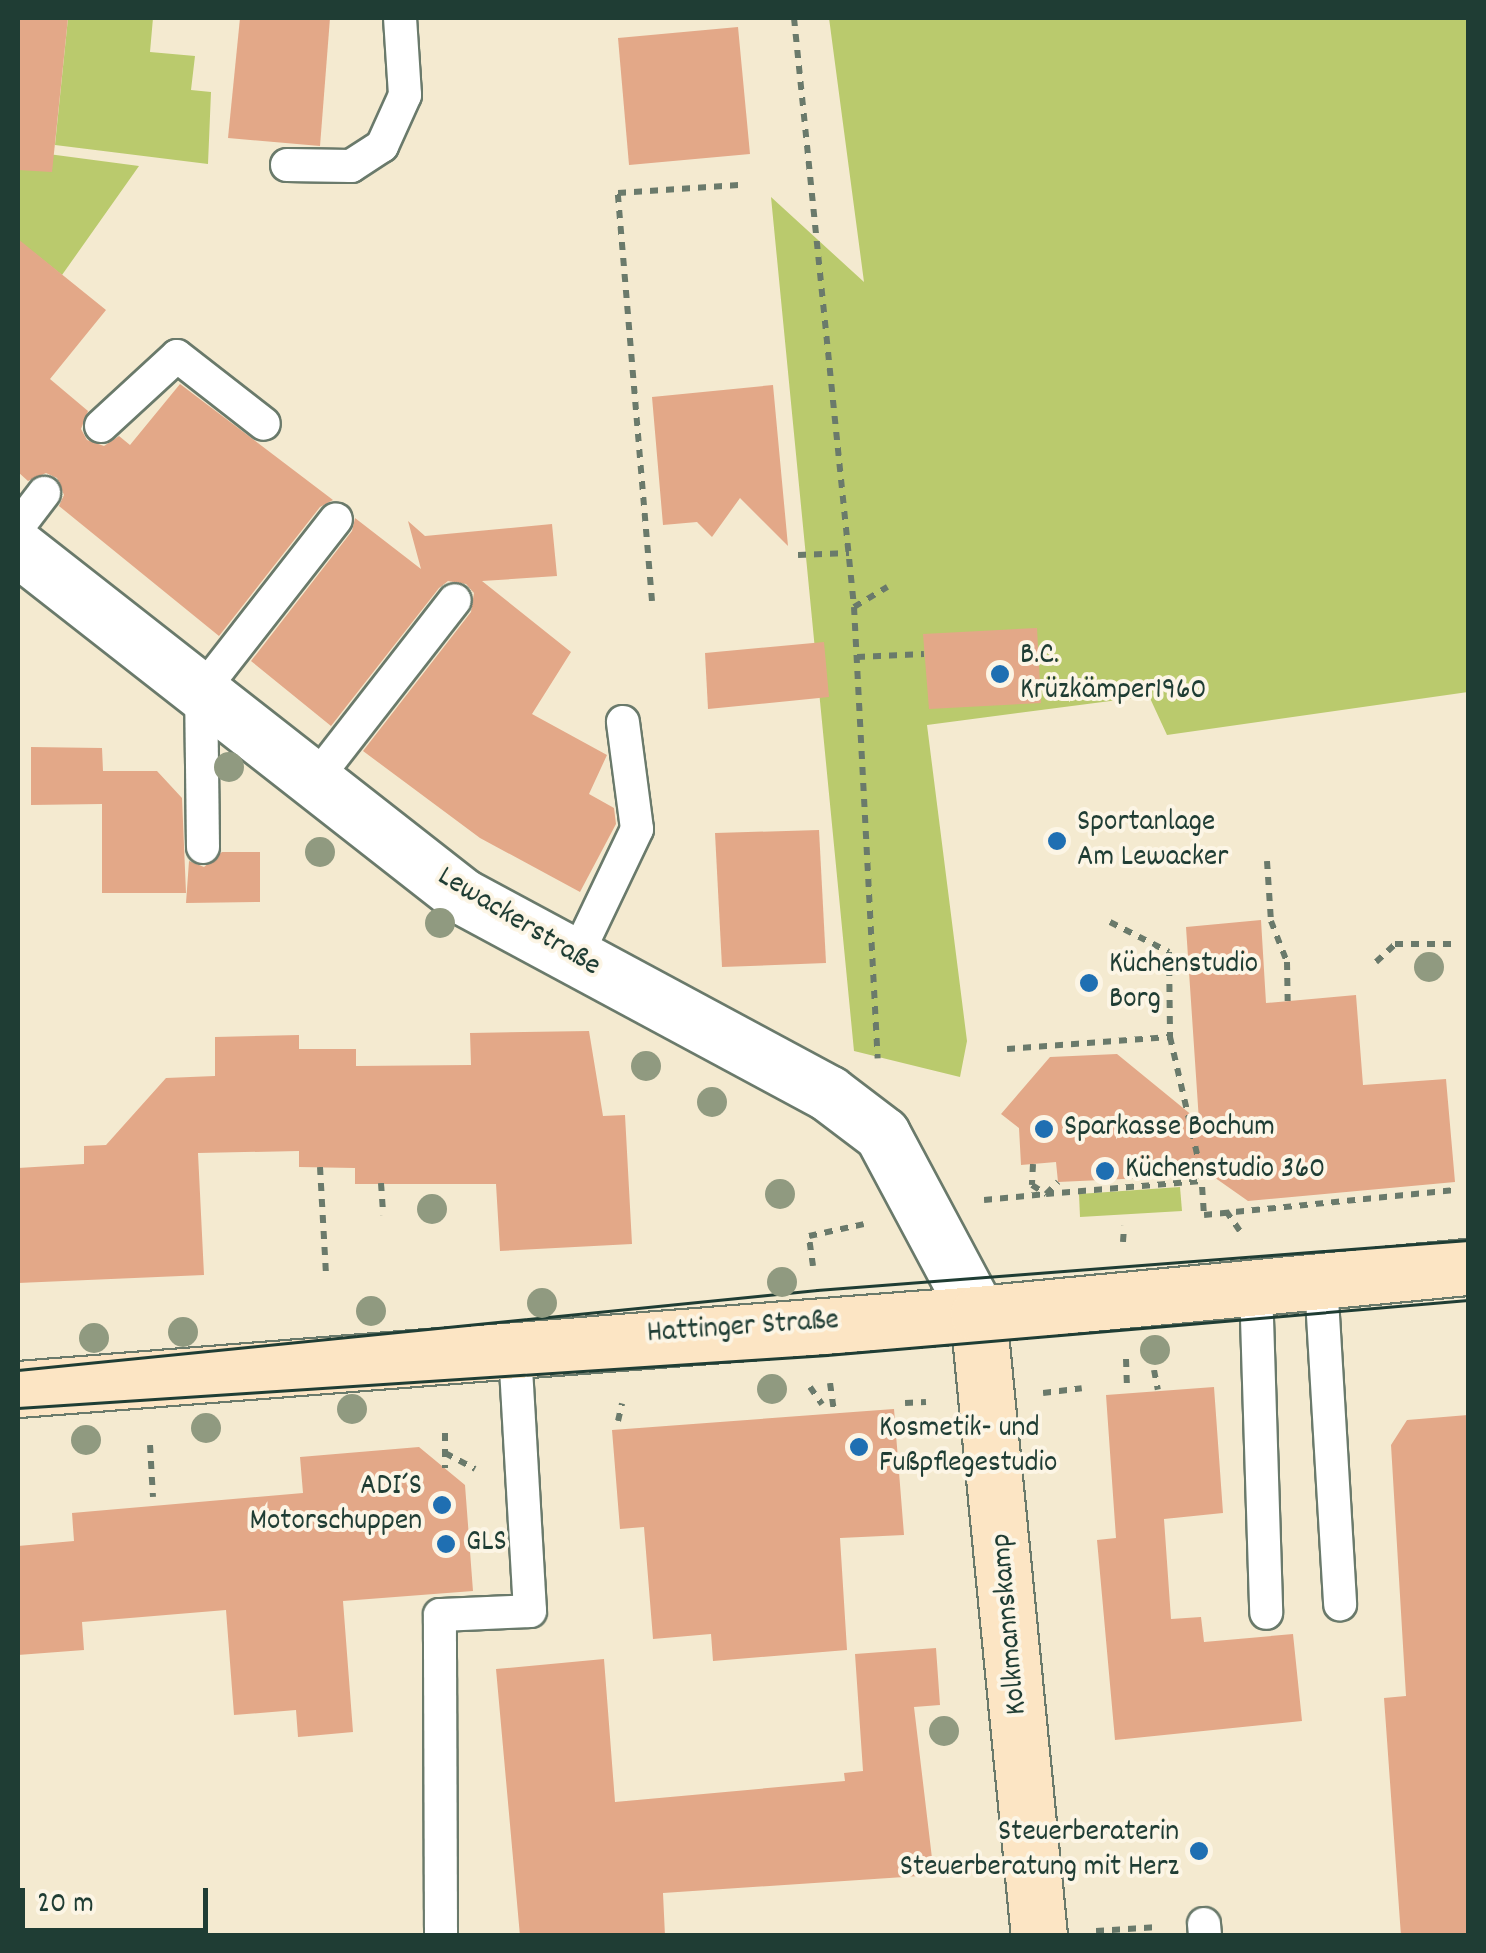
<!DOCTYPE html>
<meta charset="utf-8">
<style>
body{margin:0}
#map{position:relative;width:1486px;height:1953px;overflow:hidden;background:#f4ead0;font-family:Dekko,sans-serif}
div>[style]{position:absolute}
.green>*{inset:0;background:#baca6d}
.building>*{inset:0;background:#e3a888}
.path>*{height:6px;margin-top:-3px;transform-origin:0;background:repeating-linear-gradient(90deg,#6a7a6b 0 8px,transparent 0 16px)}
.roads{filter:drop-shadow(2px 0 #6a7a6b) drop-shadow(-2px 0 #6a7a6b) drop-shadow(0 2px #6a7a6b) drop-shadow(0 -2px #6a7a6b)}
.lane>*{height:32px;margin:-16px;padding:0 16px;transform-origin:16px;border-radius:16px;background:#fff}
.street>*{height:55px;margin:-27.5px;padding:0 27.5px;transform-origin:27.5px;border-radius:27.5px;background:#fff}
.secondary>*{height:55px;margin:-27.5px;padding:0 27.5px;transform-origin:27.5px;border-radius:27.5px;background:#fce5c4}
.tram>*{height:2.5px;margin:-1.25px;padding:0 1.25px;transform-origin:1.25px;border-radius:1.25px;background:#1f3d34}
.trees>*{width:30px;height:30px;margin:-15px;border-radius:50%;background:#909a80}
.dots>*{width:28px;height:28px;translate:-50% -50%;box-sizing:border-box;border:5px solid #fcf5e5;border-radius:50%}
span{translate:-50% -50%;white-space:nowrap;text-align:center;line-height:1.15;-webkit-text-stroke:8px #fcf5e5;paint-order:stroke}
.poi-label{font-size:30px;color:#1f3d34}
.left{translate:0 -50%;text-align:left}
.right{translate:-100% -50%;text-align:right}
.street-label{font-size:30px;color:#1f3d34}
.frame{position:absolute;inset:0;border:20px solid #1f3d34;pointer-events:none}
.scale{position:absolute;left:20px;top:1888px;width:188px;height:45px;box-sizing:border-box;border:5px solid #1f3d34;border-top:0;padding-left:12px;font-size:30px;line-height:35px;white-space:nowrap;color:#1f3d34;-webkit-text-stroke:8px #fcf5e5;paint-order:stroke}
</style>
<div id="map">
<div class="green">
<i style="clip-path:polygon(68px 18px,153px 18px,150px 52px,195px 56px,191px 90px,211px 92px,208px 164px,55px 145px)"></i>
<i style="clip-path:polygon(829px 18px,1468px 18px,1468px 692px,1167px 735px,1149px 696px,927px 725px,967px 1041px,960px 1077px,854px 1051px,771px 197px,864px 282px)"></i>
<i style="clip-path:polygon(18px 150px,139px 166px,62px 275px,33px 252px,18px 271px)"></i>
<i style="clip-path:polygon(1180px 1187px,1182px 1211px,1080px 1217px,1079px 1194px)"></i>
</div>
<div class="building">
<i style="clip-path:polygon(18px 18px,68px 18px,52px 172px,18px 170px)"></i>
<i style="clip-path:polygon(240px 18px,330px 18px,320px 146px,228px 138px)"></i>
<i style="clip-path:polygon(738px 27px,750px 154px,629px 165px,618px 38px)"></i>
<i style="clip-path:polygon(18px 239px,106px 310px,50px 379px,88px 411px,81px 429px,87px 440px,104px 446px,119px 436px,130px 445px,180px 384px,333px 500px,320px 507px,219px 636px,59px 506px,64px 495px,57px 478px,46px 473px,28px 481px,18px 472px)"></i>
<i style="clip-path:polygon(773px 385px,788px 546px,740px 498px,712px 537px,697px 522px,663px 525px,652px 397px)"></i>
<i style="clip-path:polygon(355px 518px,421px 569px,408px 521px,425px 536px,552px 524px,557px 576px,482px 581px,571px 652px,532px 714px,607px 755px,589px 794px,614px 808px,616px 824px,580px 892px,480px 838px,363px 751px,471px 612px,474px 593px,466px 584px,448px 581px,439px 588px,331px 726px,251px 661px,352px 531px)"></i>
<i style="clip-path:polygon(1037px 628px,1041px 703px,929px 709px,923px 634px)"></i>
<i style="clip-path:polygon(824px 642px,829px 697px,708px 709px,705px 653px)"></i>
<i style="clip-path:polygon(31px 747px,102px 748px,103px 771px,157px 771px,182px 798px,186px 893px,102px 893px,102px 804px,31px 805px)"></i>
<i style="clip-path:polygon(819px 830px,826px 963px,722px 967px,715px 833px)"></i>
<i style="clip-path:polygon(222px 852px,260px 852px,260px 902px,186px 903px,189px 861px,204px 867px)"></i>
<i style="clip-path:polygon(1261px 920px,1266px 1003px,1356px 995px,1363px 1085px,1446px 1079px,1455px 1182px,1248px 1201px,1211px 1175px,1058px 1182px,1056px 1162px,1021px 1165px,1019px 1128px,1001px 1114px,1050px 1057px,1117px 1054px,1199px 1121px,1186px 927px)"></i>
<i style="clip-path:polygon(589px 1031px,603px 1116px,625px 1115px,632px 1244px,500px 1251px,496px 1184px,355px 1184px,355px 1168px,299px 1167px,299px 1151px,198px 1153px,204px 1275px,18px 1283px,18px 1168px,84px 1164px,84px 1146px,106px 1145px,166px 1078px,215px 1076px,215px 1037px,299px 1035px,299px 1049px,356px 1049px,356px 1066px,471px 1065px,470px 1033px)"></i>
<i style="clip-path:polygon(1214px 1387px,1223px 1513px,1164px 1519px,1171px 1619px,1201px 1617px,1204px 1642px,1293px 1634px,1302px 1721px,1115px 1740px,1097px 1540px,1116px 1538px,1106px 1395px)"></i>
<i style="clip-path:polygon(894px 1409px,904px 1535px,840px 1538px,847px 1650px,713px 1661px,711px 1634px,653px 1639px,644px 1527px,620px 1529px,612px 1430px)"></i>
<i style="clip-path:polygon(1468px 1415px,1468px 1936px,1401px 1936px,1384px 1698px,1406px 1696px,1391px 1445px,1407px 1420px)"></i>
<i style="clip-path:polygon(419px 1447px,465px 1485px,473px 1591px,343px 1601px,353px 1732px,298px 1737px,296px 1710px,234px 1715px,226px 1610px,82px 1622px,84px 1650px,18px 1655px,18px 1546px,74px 1541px,72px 1513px,303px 1493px,300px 1457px)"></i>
<i style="clip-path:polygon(936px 1648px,940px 1705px,914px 1707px,934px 1875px,663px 1893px,665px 1936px,520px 1936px,496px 1669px,604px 1659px,615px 1802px,845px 1781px,844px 1773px,863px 1771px,855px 1654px)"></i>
</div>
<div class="path">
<i style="left:794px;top:18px;width:592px;rotate:84.18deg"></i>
<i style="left:854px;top:607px;width:452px;rotate:87deg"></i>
<i style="left:798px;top:555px;width:51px;rotate:-2.2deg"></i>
<i style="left:652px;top:601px;width:409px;rotate:-94.8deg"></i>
<i style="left:618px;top:193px;width:121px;rotate:-3.8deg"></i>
<i style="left:854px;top:607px;width:39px;rotate:-31deg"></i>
<i style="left:857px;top:657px;width:67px;rotate:-2.6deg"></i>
<i style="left:1267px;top:861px;width:60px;rotate:86.2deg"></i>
<i style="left:1271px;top:921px;width:44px;rotate:68.7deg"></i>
<i style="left:1287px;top:962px;width:39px;rotate:89deg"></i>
<i style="left:1110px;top:922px;width:66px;rotate:27deg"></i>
<i style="left:1169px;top:952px;width:85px;rotate:89.3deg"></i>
<i style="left:1170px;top:1037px;width:138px;rotate:77deg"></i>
<i style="left:1201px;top:1171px;width:44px;rotate:86.1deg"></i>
<i style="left:1204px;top:1215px;width:252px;rotate:-5.7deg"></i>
<i style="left:1376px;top:962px;width:26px;rotate:-43deg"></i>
<i style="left:1395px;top:944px;width:64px"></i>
<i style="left:1007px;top:1049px;width:163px;rotate:-4.2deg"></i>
<i style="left:1033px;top:1164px;width:21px;rotate:93deg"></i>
<i style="left:1032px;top:1185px;width:17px;rotate:33deg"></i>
<i style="left:1046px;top:1194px;width:156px;rotate:-4.8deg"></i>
<i style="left:320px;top:1167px;width:108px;rotate:86.8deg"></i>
<i style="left:381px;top:1183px;width:32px;rotate:86deg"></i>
<i style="left:984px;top:1200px;width:62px;rotate:-5.5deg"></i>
<i style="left:1046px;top:1194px;width:17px;rotate:-45deg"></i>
<i style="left:1226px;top:1211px;width:24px;rotate:55deg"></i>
<i style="left:1123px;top:1242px;width:16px;rotate:-86deg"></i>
<i style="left:813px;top:1266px;width:30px;rotate:-98deg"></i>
<i style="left:809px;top:1236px;width:56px;rotate:-12.3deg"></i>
<i style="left:1126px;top:1359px;width:24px;rotate:88deg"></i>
<i style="left:1154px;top:1370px;width:20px;rotate:79deg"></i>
<i style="left:830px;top:1383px;width:30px;rotate:82deg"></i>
<i style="left:810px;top:1387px;width:21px;rotate:55deg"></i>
<i style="left:1043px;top:1393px;width:39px;rotate:-7deg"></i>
<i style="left:905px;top:1403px;width:21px;rotate:-3deg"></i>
<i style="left:618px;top:1421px;width:18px;rotate:-77deg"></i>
<i style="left:445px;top:1433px;width:35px;rotate:90deg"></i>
<i style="left:150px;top:1445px;width:52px;rotate:86.7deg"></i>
<i style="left:445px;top:1453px;width:34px;rotate:28deg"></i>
<i style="left:1087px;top:1835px;width:29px;rotate:-12deg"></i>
<i style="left:1096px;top:1931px;width:62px;rotate:-3.7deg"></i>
</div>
<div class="roads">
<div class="lane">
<i style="left:287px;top:165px;width:64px;rotate:0.9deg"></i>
<i style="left:351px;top:166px;width:37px;rotate:-33deg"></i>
<i style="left:382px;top:146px;width:56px;rotate:-65.7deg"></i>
<i style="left:405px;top:95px;width:77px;rotate:-93.7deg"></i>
<i style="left:101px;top:426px;width:103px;rotate:-42.6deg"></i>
<i style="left:177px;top:356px;width:110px;rotate:38deg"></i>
<i style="left:18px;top:527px;width:43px;rotate:-52.6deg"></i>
<i style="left:314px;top:781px;width:229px;rotate:-52.1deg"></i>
<i style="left:203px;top:847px;width:155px;rotate:-90.7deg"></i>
<i style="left:201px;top:692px;width:219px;rotate:-52deg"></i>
<i style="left:575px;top:959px;width:144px;rotate:-64.5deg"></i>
<i style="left:637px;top:829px;width:108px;rotate:-97.5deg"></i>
<i style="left:1321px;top:1282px;width:323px;rotate:86.6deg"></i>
<i style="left:1256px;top:1287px;width:326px;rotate:88.2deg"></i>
<i style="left:1204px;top:1924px;width:12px;rotate:85deg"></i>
<i style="left:441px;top:1936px;width:321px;rotate:-90.2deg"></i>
<i style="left:440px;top:1615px;width:90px;rotate:-2.5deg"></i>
<i style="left:530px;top:1611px;width:264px;rotate:-93.3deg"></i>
</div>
<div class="street">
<i style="left:18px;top:548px;width:564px;rotate:38.09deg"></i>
<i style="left:462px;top:896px;width:416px;rotate:28.3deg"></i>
<i style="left:828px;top:1093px;width:68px;rotate:37.2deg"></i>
<i style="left:882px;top:1134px;width:204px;rotate:61.9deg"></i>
</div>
<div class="secondary">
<i style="left:978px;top:1314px;width:625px;rotate:84.4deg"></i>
<i style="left:18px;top:1389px;width:963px;rotate:-4.47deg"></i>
<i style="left:978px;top:1314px;width:492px;rotate:-5.5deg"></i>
</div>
</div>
<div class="tram">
<i style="left:18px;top:1370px;width:803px;rotate:-5.72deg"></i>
<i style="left:817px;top:1290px;width:653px;rotate:-4.39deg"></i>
<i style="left:18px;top:1408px;width:811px;rotate:-3.75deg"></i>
<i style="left:827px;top:1355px;width:643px;rotate:-4.9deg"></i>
</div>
<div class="trees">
<i style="left:229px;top:767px"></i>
<i style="left:320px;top:852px"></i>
<i style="left:440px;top:923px"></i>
<i style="left:1429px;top:967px"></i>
<i style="left:646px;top:1066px"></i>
<i style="left:712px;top:1102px"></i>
<i style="left:780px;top:1194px"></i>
<i style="left:432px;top:1209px"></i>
<i style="left:782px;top:1282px"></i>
<i style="left:542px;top:1303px"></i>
<i style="left:371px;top:1311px"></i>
<i style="left:183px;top:1332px"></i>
<i style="left:94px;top:1338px"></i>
<i style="left:1155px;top:1350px"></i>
<i style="left:772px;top:1389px"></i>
<i style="left:352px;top:1409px"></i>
<i style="left:206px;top:1428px"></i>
<i style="left:86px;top:1440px"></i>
<i style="left:944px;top:1731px"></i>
</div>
<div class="dots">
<i style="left:1000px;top:674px;background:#1f6fb2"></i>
<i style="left:1057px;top:841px;background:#1f6fb2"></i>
<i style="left:1089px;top:983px;background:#1f6fb2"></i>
<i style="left:1044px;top:1129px;background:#1f6fb2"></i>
<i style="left:1105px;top:1171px;background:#1f6fb2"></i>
<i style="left:859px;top:1447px;background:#1f6fb2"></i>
<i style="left:442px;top:1505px;background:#1f6fb2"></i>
<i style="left:446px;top:1544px;background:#1f6fb2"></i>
<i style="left:1199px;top:1851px;background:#1f6fb2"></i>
</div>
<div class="poi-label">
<span class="left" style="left:1020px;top:674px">B.C.<br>Krüzkämper1960</span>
<span class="left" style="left:1077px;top:841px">Sportanlage<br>Am Lewacker</span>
<span class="left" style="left:1109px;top:983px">Küchenstudio<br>Borg</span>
<span class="left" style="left:1064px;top:1129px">Sparkasse Bochum</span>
<span class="left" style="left:1125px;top:1171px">Küchenstudio 360</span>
<span class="left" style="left:879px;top:1447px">Kosmetik- und<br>Fußpflegestudio</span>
<span class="right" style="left:422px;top:1505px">ADI´S<br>Motorschuppen</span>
<span class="left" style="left:466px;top:1544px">GLS</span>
<span class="right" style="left:1179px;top:1851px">Steuerberaterin<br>Steuerberatung mit Herz</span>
</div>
<div class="street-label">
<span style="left:518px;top:923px;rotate:31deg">Lewackerstraße</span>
<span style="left:743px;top:1329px;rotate:-4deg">Hattinger Straße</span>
<span style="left:1011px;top:1624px;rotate:-95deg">Kolkmannskamp</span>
</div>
<div class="frame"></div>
<div class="scale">20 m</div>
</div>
